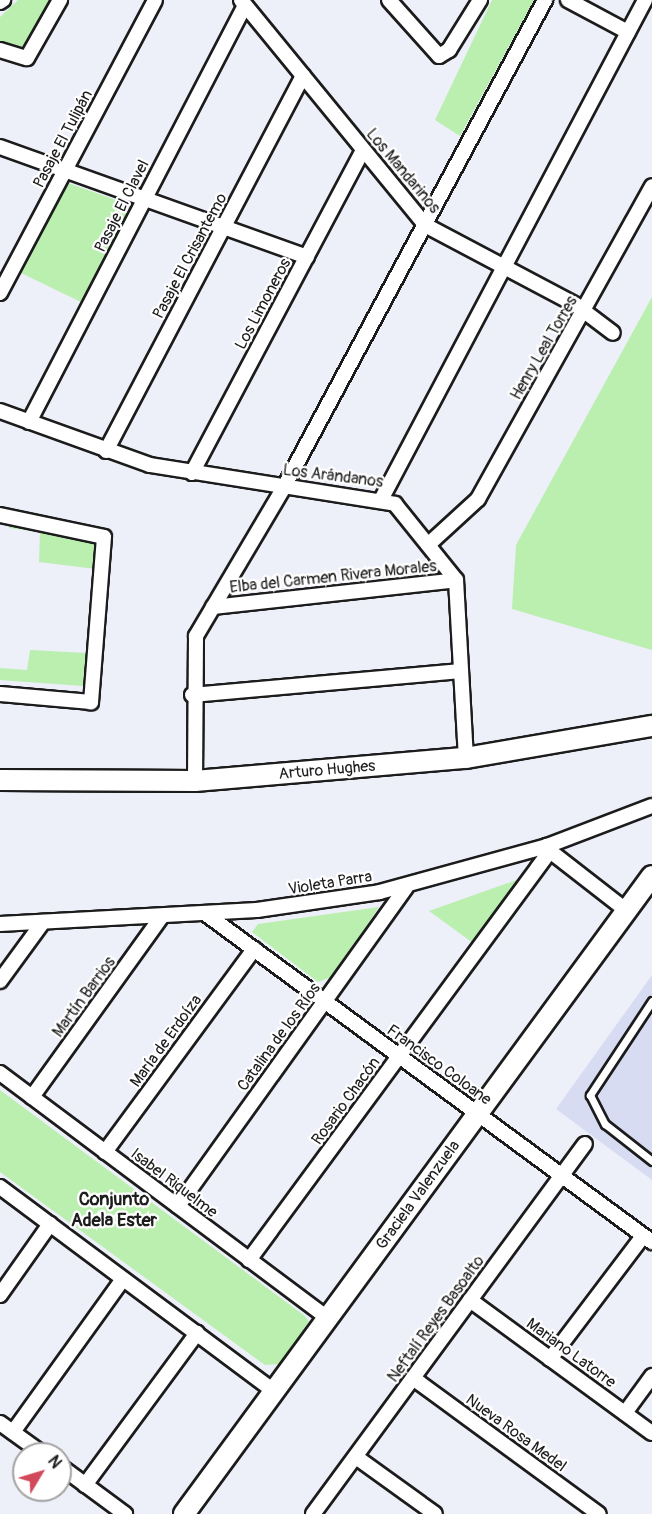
<!DOCTYPE html>
<meta charset="utf-8">
<style>
body{margin:0}
#map{position:relative;width:652px;height:1514px;overflow:hidden;background:#edeff9;font-family:Pangolin,sans-serif}
div>[style]{position:absolute}
.built>*{inset:0;background:#d7dcf2}
.green>*{inset:0;background:#bbefb0}
.roads{filter:drop-shadow(2px 0 #1c1c1c) drop-shadow(-2px 0 #1c1c1c) drop-shadow(0 2px #1c1c1c) drop-shadow(0 -2px #1c1c1c)}
.lane>*{height:7px;margin:-3.5px;padding:0 3.5px;transform-origin:3.5px;border-radius:3.5px;background:#fff}
.street>*{height:14px;margin:-7px;padding:0 7px;transform-origin:7px;border-radius:7px;background:#fff}
.secondary>*{height:20px;margin:-10px;padding:0 10px;transform-origin:10px;border-radius:10px;background:#fff}
span{translate:-50% -50%;white-space:nowrap;text-align:center;line-height:1.15;-webkit-text-stroke:4.5px #fff;paint-order:stroke}
.street-label{font-size:16px;color:#1c1c1c}
.neighbourhood-label{font-size:18px;color:#1c1c1c;font-weight:700}
.north{position:absolute;left:12px;top:1442px;width:60px;height:60px;box-sizing:border-box;background:#fff;border:2px solid #a4a4a4;border-radius:50%;rotate:52deg;font-size:16px;font-weight:700;line-height:24px;text-align:center;color:#1c1c1c}
.north::after{content:'';display:block;margin:auto;width:21px;height:27px;background:#d1495b;clip-path:polygon(50% 0,100% 100%,50% 72%,0 100%)}
</style>
<div id="map">
<div class="built">
<i style="clip-path:polygon(652px 975px,652px 1180px,556px 1109px)"></i>
</div>
<div class="green">
<i style="clip-path:polygon(18px 0,54px 0,22px 50px,0 44px,0 17px)"></i>
<i style="clip-path:polygon(492px 0,534px 0,460px 136px,435px 120px)"></i>
<i style="clip-path:polygon(68px 183px,133px 206px,83px 303px,21px 273px)"></i>
<i style="clip-path:polygon(652px 297px,652px 650px,512px 609px,516px 545px)"></i>
<i style="clip-path:polygon(5px 511px,99px 539px,96px 569px,39px 562px,40px 532px,9px 528px)"></i>
<i style="clip-path:polygon(30px 650px,87px 653px,83px 686px,0 680px,0 668px,27px 670px)"></i>
<i style="clip-path:polygon(522px 878px,473px 943px,429px 911px)"></i>
<i style="clip-path:polygon(379px 907px,332px 977px,318px 982px,252px 932px,258px 924px)"></i>
<i style="clip-path:polygon(0 1090px,305px 1316px,309px 1322px,279px 1364px,265px 1365px,0 1172px)"></i>
</div>
<div class="roads">
<div class="lane">
<i style="left:652px;top:1001px;width:113px;rotate:123.4deg"></i>
<i style="left:590px;top:1095px;width:33px;rotate:63deg"></i>
<i style="left:605px;top:1124px;width:60px;rotate:38.2deg"></i>
</div>
<div class="street">
<i style="left:241px;top:0;width:291px;rotate:50.7deg"></i>
<i style="left:425px;top:225px;width:171px;rotate:27.9deg"></i>
<i style="left:576px;top:305px;width:46px;rotate:37.1deg"></i>
<i style="left:389px;top:0;width:75px;rotate:48.2deg"></i>
<i style="left:439px;top:56px;width:12px;rotate:-31deg"></i>
<i style="left:449px;top:50px;width:59px;rotate:-58.2deg"></i>
<i style="left:568px;top:0;width:68px;rotate:28.1deg"></i>
<i style="left:0;top:2px;width:4px;rotate:-34deg"></i>
<i style="left:0;top:50px;width:28px;rotate:17deg"></i>
<i style="left:27px;top:58px;width:67px;rotate:-60.4deg"></i>
<i style="left:0;top:147px;width:326px;rotate:19.7deg"></i>
<i style="left:0;top:293px;width:331px;rotate:-62.1deg"></i>
<i style="left:0;top:411px;width:159px;rotate:19.8deg"></i>
<i style="left:150px;top:465px;width:248px;rotate:9deg"></i>
<i style="left:395px;top:504px;width:97px;rotate:51.2deg"></i>
<i style="left:456px;top:580px;width:178px;rotate:86.8deg"></i>
<i style="left:29px;top:422px;width:469px;rotate:-62.6deg"></i>
<i style="left:106px;top:451px;width:424px;rotate:-62.3deg"></i>
<i style="left:192px;top:473px;width:365px;rotate:-62.1deg"></i>
<i style="left:382px;top:498px;width:563px;rotate:-62.16deg"></i>
<i style="left:0;top:515px;width:106px;rotate:11.9deg"></i>
<i style="left:104px;top:537px;width:166px;rotate:94.5deg"></i>
<i style="left:91px;top:702px;width:91px;rotate:-175deg"></i>
<i style="left:430px;top:543px;width:65px;rotate:-42.5deg"></i>
<i style="left:478px;top:499px;width:358px;rotate:-60.9deg"></i>
<i style="left:213px;top:607px;width:244px;rotate:-6.3deg"></i>
<i style="left:192px;top:695px;width:270px;rotate:-5.1deg"></i>
<i style="left:195px;top:781px;width:145px;rotate:-89.6deg"></i>
<i style="left:196px;top:636px;width:173px;rotate:-59.4deg"></i>
<i style="left:284px;top:487px;width:553px;rotate:-61.81deg"></i>
<i style="left:550px;top:851px;width:98px;rotate:37.9deg"></i>
<i style="left:206px;top:914px;width:554px;rotate:36.33deg"></i>
<i style="left:0;top:924px;width:257px;rotate:-3.1deg"></i>
<i style="left:257px;top:910px;width:124px;rotate:-8.3deg"></i>
<i style="left:380px;top:892px;width:173px;rotate:-15.4deg"></i>
<i style="left:547px;top:846px;width:112px;rotate:-20.9deg"></i>
<i style="left:0;top:981px;width:73px;rotate:-53.9deg"></i>
<i style="left:0;top:1073px;width:409px;rotate:36.8deg"></i>
<i style="left:32px;top:1097px;width:223px;rotate:-54.3deg"></i>
<i style="left:105px;top:1152px;width:252px;rotate:-53.7deg"></i>
<i style="left:0;top:1187px;width:342px;rotate:36.7deg"></i>
<i style="left:178px;top:1206px;width:392px;rotate:-54.4deg"></i>
<i style="left:249px;top:1260px;width:508px;rotate:-53.65deg"></i>
<i style="left:550px;top:851px;width:6px;rotate:-121deg"></i>
<i style="left:0;top:1295px;width:87px;rotate:-54.8deg"></i>
<i style="left:470px;top:1300px;width:225px;rotate:36.2deg"></i>
<i style="left:550px;top:1359px;width:154px;rotate:-52.9deg"></i>
<i style="left:413px;top:1378px;width:230px;rotate:36.2deg"></i>
<i style="left:625px;top:1413px;width:46px;rotate:-53.9deg"></i>
<i style="left:0;top:1423px;width:53px;rotate:35.8deg"></i>
<i style="left:13px;top:1432px;width:188px;rotate:-54.3deg"></i>
<i style="left:356px;top:1457px;width:97px;rotate:35.8deg"></i>
<i style="left:60px;top:1466px;width:81px;rotate:36.4deg"></i>
<i style="left:85px;top:1485px;width:189px;rotate:-53.6deg"></i>
<i style="left:313px;top:1514px;width:459px;rotate:-53.7deg"></i>
</div>
<div class="secondary">
<i style="left:0;top:780px;width:195px;rotate:0.3deg"></i>
<i style="left:195px;top:781px;width:272px;rotate:-4.9deg"></i>
<i style="left:466px;top:758px;width:189px;rotate:-9.8deg"></i>
<i style="left:184px;top:1514px;width:791px;rotate:-53.74deg"></i>
</div>
</div>
<div class="street-label">
<span style="left:63px;top:139px;rotate:-62deg">Pasaje El Tulipán</span>
<span style="left:403px;top:171px;rotate:50deg">Los Mandarinos</span>
<span style="left:122px;top:206px;rotate:-63deg">Pasaje El Clavel</span>
<span style="left:190px;top:256px;rotate:-62deg">Pasaje El Crisantemo</span>
<span style="left:263px;top:304px;rotate:-62deg">Los Limoneros</span>
<span style="left:544px;top:348px;rotate:-60deg">Henry Leal Torres</span>
<span style="left:333px;top:476px;rotate:7deg">Los Arándanos</span>
<span style="left:333px;top:577px;rotate:-6deg">Elba del Carmen Rivera Morales</span>
<span style="left:327px;top:770px;rotate:-5deg">Arturo Hughes</span>
<span style="left:330px;top:883px;rotate:-9deg">Violeta Parra</span>
<span style="left:84px;top:997px;rotate:-54deg">Martín Barrios</span>
<span style="left:279px;top:1037px;rotate:-54deg">Catalina de los Ríos</span>
<span style="left:166px;top:1041px;rotate:-54deg">María de Erdoíza</span>
<span style="left:439px;top:1065px;rotate:36deg">Francisco Coloane</span>
<span style="left:346px;top:1101px;rotate:-54deg">Rosario Chacón</span>
<span style="left:174px;top:1183px;rotate:37deg">Isabel Riquelme</span>
<span style="left:418px;top:1195px;rotate:-54deg">Graciela Valenzuela</span>
<span style="left:436px;top:1319px;rotate:-54deg">Neftalí Reyes Basoalto</span>
<span style="left:571px;top:1353px;rotate:36deg">Mariano Latorre</span>
<span style="left:516px;top:1433px;rotate:36deg">Nueva Rosa Medel</span>
</div>
<div class="neighbourhood-label">
<span style="left:114px;top:1211px">Conjunto<br>Adela Ester</span>
</div>
<div class="north">N</div>
</div>
